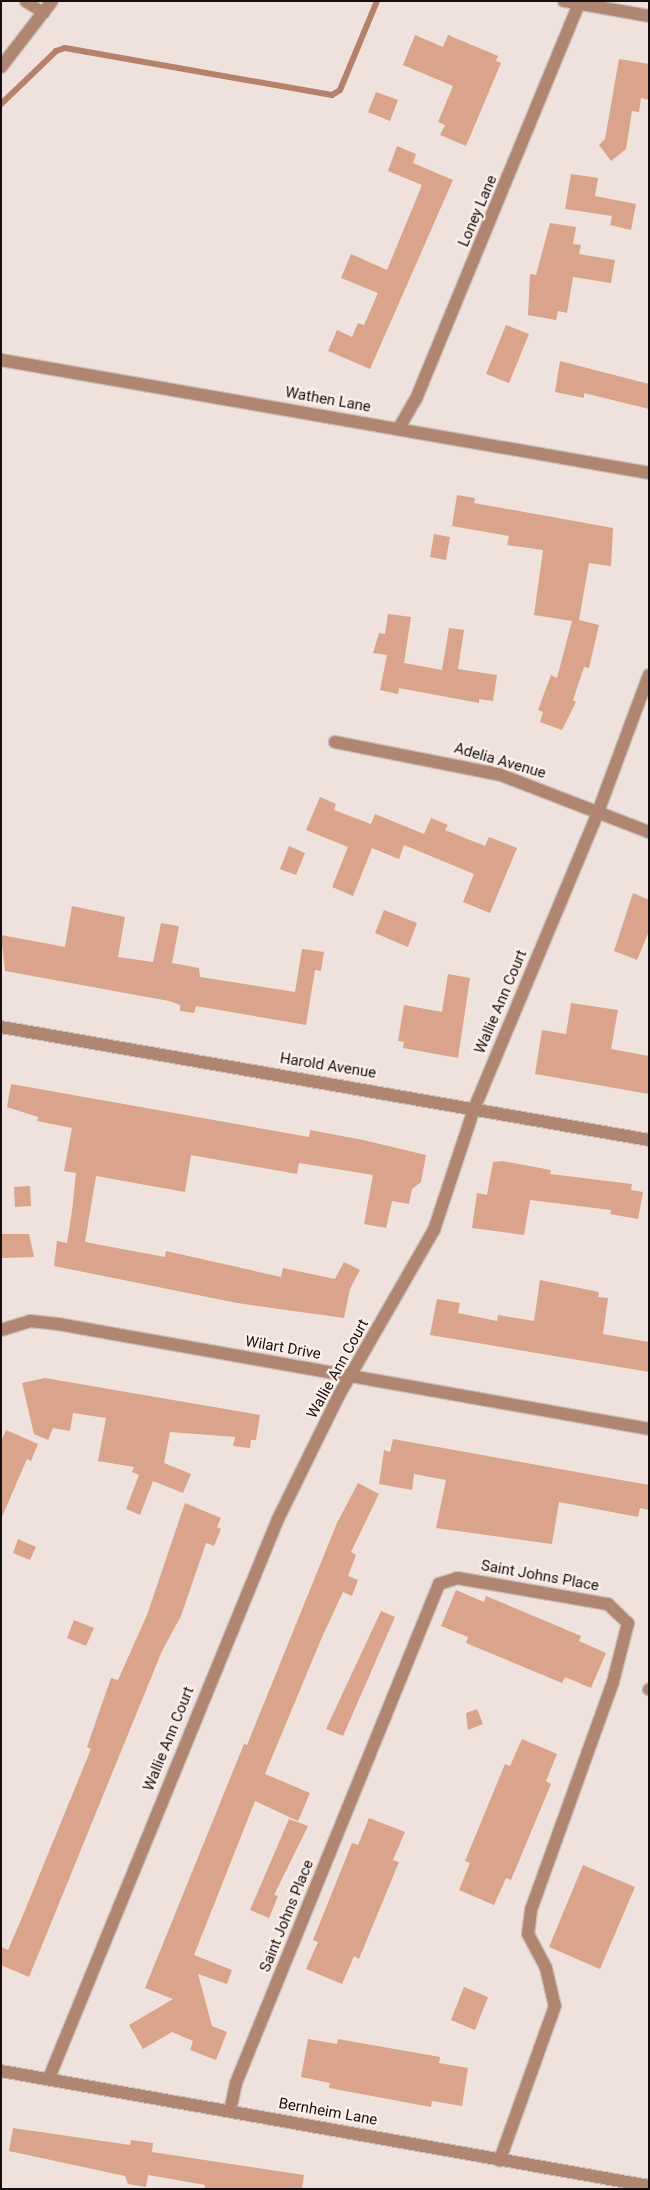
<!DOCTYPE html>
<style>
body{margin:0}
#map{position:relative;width:650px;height:2190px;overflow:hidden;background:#efe2dc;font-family:Roboto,sans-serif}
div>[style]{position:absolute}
.stream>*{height:6px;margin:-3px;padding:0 3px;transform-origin:3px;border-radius:3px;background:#b5816a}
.building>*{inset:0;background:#daa38b}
.roads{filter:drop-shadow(1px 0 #ccc0bb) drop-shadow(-1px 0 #ccc0bb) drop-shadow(0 1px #ccc0bb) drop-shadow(0 -1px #ccc0bb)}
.lane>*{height:11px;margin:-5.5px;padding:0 5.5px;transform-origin:5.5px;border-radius:5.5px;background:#b08572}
.street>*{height:12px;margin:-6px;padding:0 6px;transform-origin:6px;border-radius:6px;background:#b08572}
span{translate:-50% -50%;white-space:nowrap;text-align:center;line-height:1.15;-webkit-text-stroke:4.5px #fdefe9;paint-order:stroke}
.street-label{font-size:15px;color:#15100f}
.frame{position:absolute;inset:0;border:2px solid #15100f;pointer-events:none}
</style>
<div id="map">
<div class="stream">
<i style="left:1px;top:104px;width:76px;rotate:-43.9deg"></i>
<i style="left:56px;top:51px;width:9px;rotate:-18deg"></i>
<i style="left:65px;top:48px;width:271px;rotate:10deg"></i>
<i style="left:332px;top:95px;width:9px;rotate:-32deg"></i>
<i style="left:340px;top:90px;width:96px;rotate:-67.4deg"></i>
</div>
<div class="building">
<i style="clip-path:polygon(415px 35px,443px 47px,448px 35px,498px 56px,496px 61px,501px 63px,466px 146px,440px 135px,445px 125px,438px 122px,453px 86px,403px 65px)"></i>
<i style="clip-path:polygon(619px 59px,649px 64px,649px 100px,641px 98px,639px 112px,632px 111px,626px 149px,611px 161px,599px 145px,605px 139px)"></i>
<i style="clip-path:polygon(376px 92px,398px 100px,390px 121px,368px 112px)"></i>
<i style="clip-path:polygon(397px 146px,416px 154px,413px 163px,453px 180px,370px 369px,328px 351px,337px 330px,352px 337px,358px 323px,364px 325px,378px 293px,341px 278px,351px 254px,387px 270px,422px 185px,388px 171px)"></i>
<i style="clip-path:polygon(571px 174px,598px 178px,595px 196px,636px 204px,631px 230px,610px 225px,612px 216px,565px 209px)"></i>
<i style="clip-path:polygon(550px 223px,576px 227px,573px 244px,581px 245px,579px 254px,615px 260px,611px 283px,573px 277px,567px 313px,558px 311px,556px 320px,528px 315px,530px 274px,536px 275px)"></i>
<i style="clip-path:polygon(506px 325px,529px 334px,509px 383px,486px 374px)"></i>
<i style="clip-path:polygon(560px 361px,649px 384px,649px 409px,584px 393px,584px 398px,555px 392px)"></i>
<i style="clip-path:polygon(457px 495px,475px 498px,474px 503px,613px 528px,611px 566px,589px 563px,579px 620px,599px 625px,589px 668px,584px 667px,573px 700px,576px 702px,562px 730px,540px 722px,543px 712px,538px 710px,551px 675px,557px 678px,572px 621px,534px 615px,543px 550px,507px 545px,509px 536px,452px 526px)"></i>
<i style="clip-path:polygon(434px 534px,450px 537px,446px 560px,430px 557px)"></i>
<i style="clip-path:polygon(388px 614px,411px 617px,404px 663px,442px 670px,449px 628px,464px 630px,458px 669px,497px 675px,493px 701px,479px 699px,479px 703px,399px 688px,398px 694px,380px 690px,387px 655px,373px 653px,379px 633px,385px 634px)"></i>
<i style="clip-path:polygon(320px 797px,336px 804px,334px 810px,371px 824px,375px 814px,424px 834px,431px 818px,448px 825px,445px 830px,485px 846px,489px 837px,517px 848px,490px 913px,463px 902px,474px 874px,404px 845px,399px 859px,372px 848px,353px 896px,332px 887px,348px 847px,306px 830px)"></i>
<i style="clip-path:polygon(289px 846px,305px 853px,296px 875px,280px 869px)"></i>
<i style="clip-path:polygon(633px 893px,649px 900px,649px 931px,637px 960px,614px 951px)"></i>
<i style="clip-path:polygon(72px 906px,125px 917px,118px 957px,153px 962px,161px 923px,179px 926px,172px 963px,199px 968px,200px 977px,295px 992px,302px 949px,324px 952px,321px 971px,315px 970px,306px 1025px,196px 1006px,194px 1013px,180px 1011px,180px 1005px,169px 1001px,5px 971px,1px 935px,65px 947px)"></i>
<i style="clip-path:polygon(384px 910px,417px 923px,408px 947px,375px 933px)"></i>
<i style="clip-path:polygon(448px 974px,470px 978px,458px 1058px,403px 1048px,404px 1042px,398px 1041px,404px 1005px,442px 1012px)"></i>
<i style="clip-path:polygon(571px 1003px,618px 1010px,611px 1049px,649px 1056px,649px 1094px,535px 1074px,542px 1030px,566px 1034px)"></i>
<i style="clip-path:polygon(11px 1084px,309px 1137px,310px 1130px,363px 1140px,426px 1155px,421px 1182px,412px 1189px,409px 1204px,392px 1201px,386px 1228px,364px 1224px,373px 1175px,299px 1163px,297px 1174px,191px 1155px,185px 1192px,96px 1176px,85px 1242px,165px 1257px,166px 1251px,281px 1277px,283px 1268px,335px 1279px,344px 1262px,360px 1270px,350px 1289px,344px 1318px,237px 1303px,54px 1266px,57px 1241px,67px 1243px,72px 1211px,76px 1173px,64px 1171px,72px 1128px,37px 1121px,38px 1117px,7px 1107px)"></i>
<i style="clip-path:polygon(502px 1161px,551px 1170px,550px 1174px,632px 1184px,631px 1190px,643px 1192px,638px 1219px,610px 1214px,611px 1210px,530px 1200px,524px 1235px,472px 1228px,477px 1193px,487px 1195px,493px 1162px)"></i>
<i style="clip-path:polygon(30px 1186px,31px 1206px,15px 1207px,14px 1187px)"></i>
<i style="clip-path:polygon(1px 1234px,29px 1234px,34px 1257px,2px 1258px)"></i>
<i style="clip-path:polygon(540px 1280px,599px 1292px,598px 1297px,608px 1298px,603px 1334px,649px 1342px,649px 1372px,430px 1335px,437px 1299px,460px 1303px,458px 1313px,497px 1321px,498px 1315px,534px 1321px)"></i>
<i style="clip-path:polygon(45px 1378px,260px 1415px,256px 1440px,251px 1440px,250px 1448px,233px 1446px,235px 1437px,170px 1432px,164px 1463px,191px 1474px,183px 1493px,153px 1481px,140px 1515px,126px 1509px,139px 1475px,132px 1472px,134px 1467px,98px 1461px,106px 1418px,73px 1413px,70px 1431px,53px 1428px,48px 1440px,34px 1434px,22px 1383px)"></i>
<i style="clip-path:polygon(6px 1430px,38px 1444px,31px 1461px,27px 1459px,1px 1519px,1px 1441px)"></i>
<i style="clip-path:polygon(393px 1439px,649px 1485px,649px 1510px,640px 1508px,638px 1517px,559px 1502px,552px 1544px,436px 1528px,446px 1480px,414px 1474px,412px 1490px,379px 1484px,384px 1450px,390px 1452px)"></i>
<i style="clip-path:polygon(358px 1483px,379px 1494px,351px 1552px,356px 1555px,348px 1576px,358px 1580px,352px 1596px,343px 1592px,322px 1637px,265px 1774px,310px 1793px,298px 1821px,255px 1801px,194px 1955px,232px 1970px,227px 1984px,198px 1974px,212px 2026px,227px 2032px,216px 2060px,190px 2050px,193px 2041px,172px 2032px,143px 2049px,129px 2025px,173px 1999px,145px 1988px,244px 1744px,247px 1745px,337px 1523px)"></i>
<i style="clip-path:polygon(185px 1503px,221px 1518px,217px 1527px,221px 1529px,214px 1546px,206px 1543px,181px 1616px,162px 1651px,29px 1977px,1px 1965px,1px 1947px,8px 1950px,23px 1915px,91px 1749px,87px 1747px,111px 1678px,118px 1680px,147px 1615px)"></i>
<i style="clip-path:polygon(18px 1539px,36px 1547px,30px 1560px,13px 1553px)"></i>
<i style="clip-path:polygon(456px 1590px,484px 1602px,486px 1596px,581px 1636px,579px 1641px,606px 1653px,591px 1688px,565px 1677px,562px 1683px,466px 1643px,468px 1637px,441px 1626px)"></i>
<i style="clip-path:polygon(381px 1611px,395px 1617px,343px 1736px,326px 1729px)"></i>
<i style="clip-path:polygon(74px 1620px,94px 1628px,86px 1646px,67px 1638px)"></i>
<i style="clip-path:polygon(477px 1709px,483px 1724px,468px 1730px,466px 1713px)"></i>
<i style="clip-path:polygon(522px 1739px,557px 1754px,546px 1781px,551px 1784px,511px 1880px,506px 1878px,494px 1905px,459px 1890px,470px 1863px,465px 1861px,505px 1764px,510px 1766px)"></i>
<i style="clip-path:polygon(369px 1818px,405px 1832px,393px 1860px,399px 1862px,359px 1959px,354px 1956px,342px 1984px,306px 1969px,318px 1942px,313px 1940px,352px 1843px,358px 1845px)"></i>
<i style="clip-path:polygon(289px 1819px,308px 1826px,274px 1895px,278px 1896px,269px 1918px,250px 1910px)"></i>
<i style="clip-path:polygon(583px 1865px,635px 1887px,600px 1969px,549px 1947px)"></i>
<i style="clip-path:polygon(464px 1987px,488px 1997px,475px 2030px,451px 2020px)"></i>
<i style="clip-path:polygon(308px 2039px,337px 2044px,338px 2039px,440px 2057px,439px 2063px,468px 2068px,462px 2106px,432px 2101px,431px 2107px,329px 2088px,330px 2083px,301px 2077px)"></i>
<i style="clip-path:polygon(13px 2128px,130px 2145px,131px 2140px,153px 2143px,152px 2152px,304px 2175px,302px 2189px,204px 2189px,205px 2185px,148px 2175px,146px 2187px,128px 2184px,125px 2176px,9px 2151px)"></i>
</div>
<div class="roads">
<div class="lane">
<i style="left:25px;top:1px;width:22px;rotate:32deg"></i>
<i style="left:648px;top:1689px;width:1px;rotate:-45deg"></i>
</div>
<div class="street">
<i style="left:564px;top:1px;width:86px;rotate:10deg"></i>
<i style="left:1px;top:67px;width:83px;rotate:-52.3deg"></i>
<i style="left:1px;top:360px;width:658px;rotate:9.89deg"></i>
<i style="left:399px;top:428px;width:34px;rotate:-60deg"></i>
<i style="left:416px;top:399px;width:427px;rotate:-67.6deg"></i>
<i style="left:335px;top:742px;width:169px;rotate:11.2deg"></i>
<i style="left:501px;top:775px;width:159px;rotate:21.1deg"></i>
<i style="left:1px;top:1027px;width:658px;rotate:9.89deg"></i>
<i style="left:1px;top:1330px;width:30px;rotate:-17deg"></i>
<i style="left:30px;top:1321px;width:28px;rotate:6deg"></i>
<i style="left:58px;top:1324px;width:600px;rotate:10.07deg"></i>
<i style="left:1px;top:2071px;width:658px;rotate:10.06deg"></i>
<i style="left:49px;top:2078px;width:604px;rotate:-67.72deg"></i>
<i style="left:278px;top:1519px;width:138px;rotate:-63.8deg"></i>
<i style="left:339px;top:1395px;width:190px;rotate:-60.1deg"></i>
<i style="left:434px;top:1230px;width:127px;rotate:-71.7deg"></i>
<i style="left:474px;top:1109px;width:322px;rotate:-67.3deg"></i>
<i style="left:598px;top:812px;width:146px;rotate:-69.6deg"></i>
<i style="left:230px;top:2111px;width:29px;rotate:-78deg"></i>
<i style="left:236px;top:2083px;width:539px;rotate:-67.86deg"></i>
<i style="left:439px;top:1584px;width:19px;rotate:-18deg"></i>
<i style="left:457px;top:1578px;width:153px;rotate:9.8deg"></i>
<i style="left:608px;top:1604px;width:28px;rotate:44deg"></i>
<i style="left:628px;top:1623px;width:61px;rotate:104.3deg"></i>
<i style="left:613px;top:1682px;width:242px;rotate:109.8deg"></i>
<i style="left:531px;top:1910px;width:24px;rotate:97deg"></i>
<i style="left:528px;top:1934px;width:38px;rotate:62deg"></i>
<i style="left:546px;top:1968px;width:39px;rotate:77deg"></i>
<i style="left:555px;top:2006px;width:164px;rotate:109.7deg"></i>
</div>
</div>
<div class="street-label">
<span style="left:478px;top:211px;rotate:-67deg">Loney Lane</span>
<span style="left:328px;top:400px;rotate:10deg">Wathen Lane</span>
<span style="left:500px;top:761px;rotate:16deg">Adelia Avenue</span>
<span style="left:501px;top:1002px;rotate:-67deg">Wallie Ann Court</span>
<span style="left:328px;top:1066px;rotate:9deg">Harold Avenue</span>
<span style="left:283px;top:1348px;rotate:10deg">Wilart Drive</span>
<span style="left:338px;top:1369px;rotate:-61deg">Wallie Ann Court</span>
<span style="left:540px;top:1576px;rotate:10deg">Saint Johns Place</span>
<span style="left:169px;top:1739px;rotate:-68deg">Wallie Ann Court</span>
<span style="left:287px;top:1916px;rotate:-68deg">Saint Johns Place</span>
<span style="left:328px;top:2112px;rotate:10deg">Bernheim Lane</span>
</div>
<div class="frame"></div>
</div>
